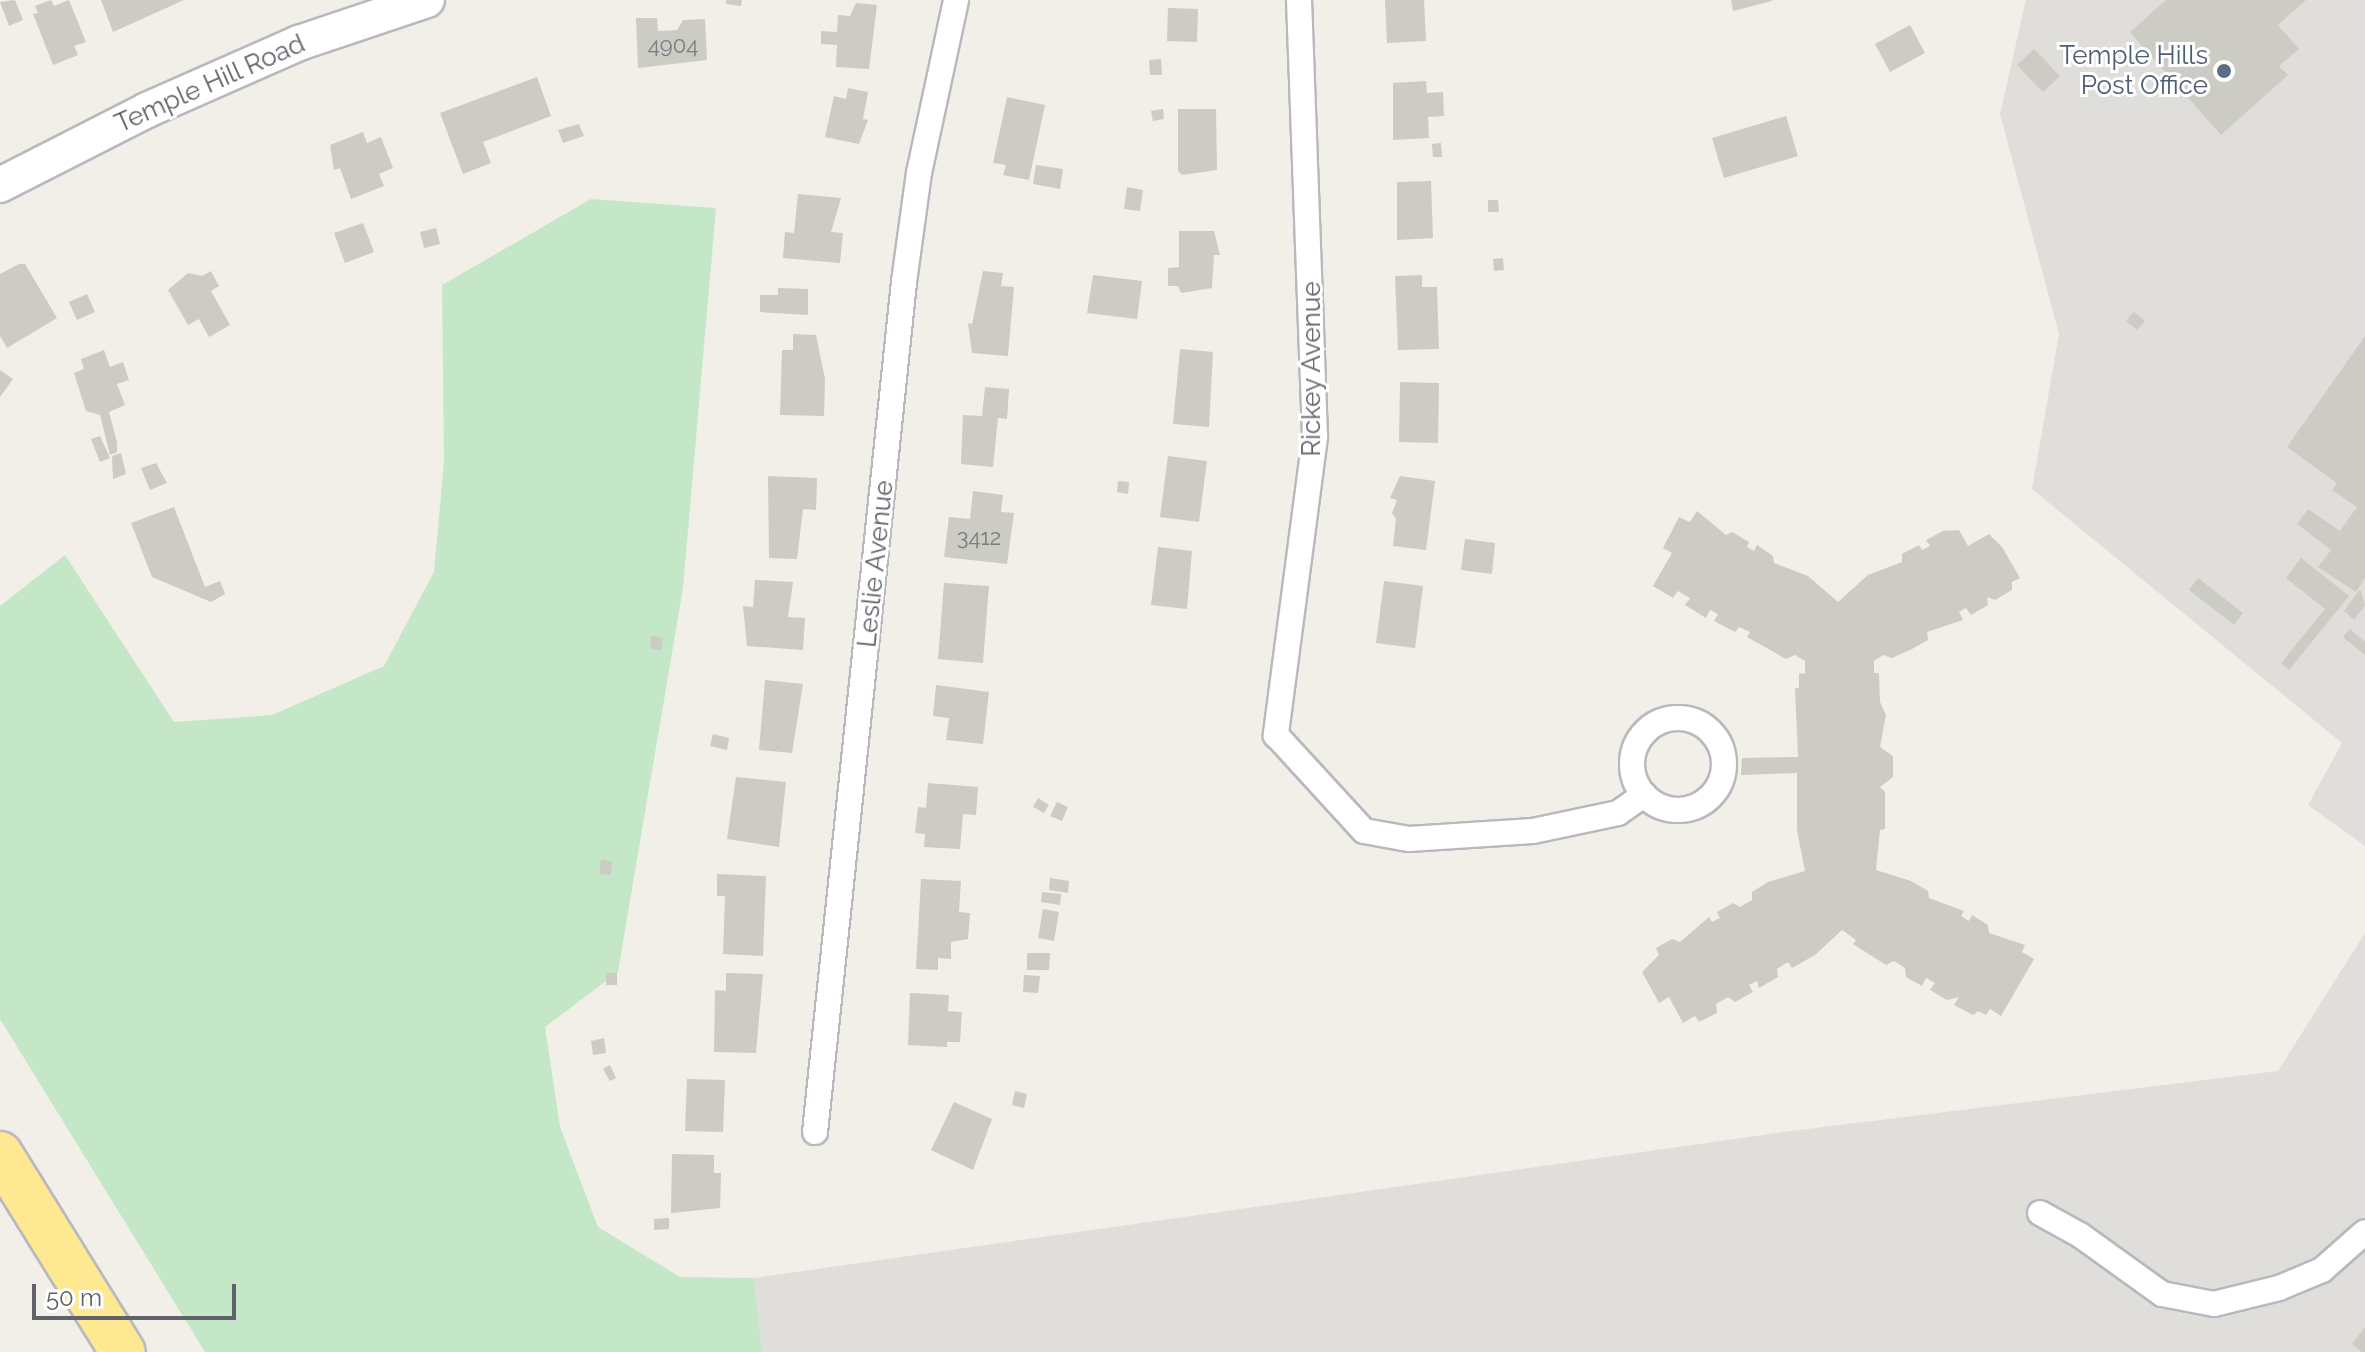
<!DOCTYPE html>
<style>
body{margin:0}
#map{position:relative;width:2365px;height:1352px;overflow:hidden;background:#f1efe8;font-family:Raleway,sans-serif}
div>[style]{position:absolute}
.industrial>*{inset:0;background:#e0deda}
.green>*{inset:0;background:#c4e8c7}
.building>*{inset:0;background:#cccbc4}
.roads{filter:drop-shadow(2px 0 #b8b9be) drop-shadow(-2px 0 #b8b9be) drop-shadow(0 2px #b8b9be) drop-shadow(0 -2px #b8b9be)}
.minor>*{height:24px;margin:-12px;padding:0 12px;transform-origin:12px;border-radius:12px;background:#fff}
.minor>.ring{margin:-12px;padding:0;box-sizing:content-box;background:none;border:24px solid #fff;border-radius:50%}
.secondary>*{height:34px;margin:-17px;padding:0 17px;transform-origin:17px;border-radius:17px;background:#fff}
.motorway>*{height:44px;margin:-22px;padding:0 22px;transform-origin:22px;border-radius:22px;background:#fee992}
.dots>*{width:22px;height:22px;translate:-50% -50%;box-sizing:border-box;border:4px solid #fff;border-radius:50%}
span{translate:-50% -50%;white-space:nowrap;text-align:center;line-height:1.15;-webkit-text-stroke:6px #fff;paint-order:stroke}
.number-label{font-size:22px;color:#7a7c7f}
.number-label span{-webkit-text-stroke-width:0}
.service-label{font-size:26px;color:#4e5e75}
.right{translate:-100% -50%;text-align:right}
.street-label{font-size:26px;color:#5f6268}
.scale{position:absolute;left:32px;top:1284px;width:204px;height:36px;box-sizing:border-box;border:4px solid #5f6268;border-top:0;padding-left:10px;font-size:24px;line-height:28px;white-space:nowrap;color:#5f6268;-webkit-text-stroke:6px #fff;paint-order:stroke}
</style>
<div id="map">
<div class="industrial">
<i style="clip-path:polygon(2026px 0,2365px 0,2365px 846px,2308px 805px,2342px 743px,2032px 489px,2059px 334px,2000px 114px)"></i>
<i style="clip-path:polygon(2365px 933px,2365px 1352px,762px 1352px,754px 1278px,1791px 1131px,2278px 1071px)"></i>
</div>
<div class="green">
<i style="clip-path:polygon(591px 199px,716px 208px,683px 588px,618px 972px,545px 1027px,560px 1127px,598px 1227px,680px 1277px,754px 1278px,762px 1352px,205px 1352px,0 1019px,0 606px,65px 555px,174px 722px,272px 715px,384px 666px,434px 572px,444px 462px,442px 285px)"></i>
</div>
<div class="building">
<i style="clip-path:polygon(15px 0,23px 20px,9px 26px,0 2px)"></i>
<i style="clip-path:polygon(51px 0,54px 6px,69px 0,86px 42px,74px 46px,78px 55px,53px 65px,33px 14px,38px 13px,35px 6px)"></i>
<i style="clip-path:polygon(101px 0,184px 0,113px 32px)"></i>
<i style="clip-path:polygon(726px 0,742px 0,741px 6px,726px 4px)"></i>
<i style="clip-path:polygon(1385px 0,1424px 0,1426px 41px,1387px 43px)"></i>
<i style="clip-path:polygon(1731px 0,1772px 0,1772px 1px,1733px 11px)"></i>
<i style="clip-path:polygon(2166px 0,2306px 0,2278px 25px,2299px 49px,2279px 66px,2288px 75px,2221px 135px,2130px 32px)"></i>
<i style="clip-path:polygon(856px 3px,877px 5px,869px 69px,836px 67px,837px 45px,821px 44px,821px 31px,837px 32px,838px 15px,850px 16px)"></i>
<i style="clip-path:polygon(1168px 8px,1198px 9px,1197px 42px,1167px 41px)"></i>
<i style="clip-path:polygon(636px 18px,657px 18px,658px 31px,677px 30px,683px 20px,705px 19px,707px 60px,638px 68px)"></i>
<i style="clip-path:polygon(1910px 25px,1925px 53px,1890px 72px,1875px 44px)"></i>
<i style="clip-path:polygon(2034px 49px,2060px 76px,2043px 92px,2017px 65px)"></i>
<i style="clip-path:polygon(1161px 59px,1162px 75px,1150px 75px,1149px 60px)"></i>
<i style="clip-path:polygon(537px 77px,551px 116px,483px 142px,491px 163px,463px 174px,440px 113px)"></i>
<i style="clip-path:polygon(1426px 81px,1427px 93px,1443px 92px,1444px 116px,1428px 117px,1429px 138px,1393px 140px,1393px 83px)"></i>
<i style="clip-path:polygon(848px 88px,868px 92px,863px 119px,868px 120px,859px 144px,825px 137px,834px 96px,846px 99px)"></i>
<i style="clip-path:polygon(1007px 97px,1045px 105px,1029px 180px,1003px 175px,1006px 165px,993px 163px)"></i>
<i style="clip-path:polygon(1163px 109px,1164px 119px,1153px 121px,1151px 111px)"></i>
<i style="clip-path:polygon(1178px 109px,1216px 109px,1217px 170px,1182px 175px,1178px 171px)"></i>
<i style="clip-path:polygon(1786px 116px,1798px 156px,1724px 178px,1712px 138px)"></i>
<i style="clip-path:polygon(579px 124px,584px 136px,563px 143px,558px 130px)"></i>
<i style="clip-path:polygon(363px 132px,367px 143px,381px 137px,393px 168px,379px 174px,384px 186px,351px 199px,340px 168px,334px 170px,330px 145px)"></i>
<i style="clip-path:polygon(1441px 143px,1442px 157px,1433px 157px,1432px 144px)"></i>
<i style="clip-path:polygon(1036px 165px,1063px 169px,1060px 189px,1033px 184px)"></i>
<i style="clip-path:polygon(1431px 181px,1433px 238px,1397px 240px,1397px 182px)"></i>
<i style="clip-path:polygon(1127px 187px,1143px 190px,1140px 211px,1124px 209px)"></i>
<i style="clip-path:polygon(798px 194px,841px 198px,831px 232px,843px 233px,840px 263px,783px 258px,785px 232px,794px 233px)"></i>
<i style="clip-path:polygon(1488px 200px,1498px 200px,1499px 212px,1488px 212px)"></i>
<i style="clip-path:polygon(363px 223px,374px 252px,345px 263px,334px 233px)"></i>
<i style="clip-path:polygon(436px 228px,440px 244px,424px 248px,420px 232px)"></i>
<i style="clip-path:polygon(1179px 231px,1214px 231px,1220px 255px,1214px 255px,1212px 288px,1181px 293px,1178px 286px,1168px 286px,1168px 268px,1179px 267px)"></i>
<i style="clip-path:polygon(1503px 258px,1504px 270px,1494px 271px,1493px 259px)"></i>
<i style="clip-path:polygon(19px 264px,25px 264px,57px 318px,7px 348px,0 336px,0 274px)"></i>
<i style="clip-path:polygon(211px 271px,219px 286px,211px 291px,230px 325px,209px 337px,199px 319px,188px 325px,168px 290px,188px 273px,202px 276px)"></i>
<i style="clip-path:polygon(983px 271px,1003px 273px,1001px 286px,1014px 287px,1008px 356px,972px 353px,968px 323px,972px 324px)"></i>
<i style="clip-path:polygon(1093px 275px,1142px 281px,1137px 319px,1087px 313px)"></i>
<i style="clip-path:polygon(1422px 275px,1422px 287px,1437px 287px,1439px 349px,1398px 350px,1395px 276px)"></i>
<i style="clip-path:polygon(778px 288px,808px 289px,808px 315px,760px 312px,760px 295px,778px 295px)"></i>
<i style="clip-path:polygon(87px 294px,95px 312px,77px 320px,69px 302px)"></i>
<i style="clip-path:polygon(2134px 312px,2145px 321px,2137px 330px,2126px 321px)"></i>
<i style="clip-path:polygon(793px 334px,816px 335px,825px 379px,824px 416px,780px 415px,782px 350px,793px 350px)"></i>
<i style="clip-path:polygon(2365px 336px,2365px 578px,2356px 592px,2318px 567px,2331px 550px,2297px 524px,2308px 509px,2340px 531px,2357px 507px,2332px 490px,2337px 483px,2287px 447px)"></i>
<i style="clip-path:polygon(1180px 349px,1213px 352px,1209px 427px,1173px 424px)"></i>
<i style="clip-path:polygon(104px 350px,110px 367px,123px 362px,129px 380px,117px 384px,125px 405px,109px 412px,117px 442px,117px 452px,110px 455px,100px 415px,86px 411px,74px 373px,84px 369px,81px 359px)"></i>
<i style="clip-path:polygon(0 370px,13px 379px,0 397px)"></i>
<i style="clip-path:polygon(1400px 382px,1439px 383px,1438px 443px,1399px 442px)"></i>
<i style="clip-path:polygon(985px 387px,1009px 389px,1007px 419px,998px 418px,993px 467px,961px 464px,963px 415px,982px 416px)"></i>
<i style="clip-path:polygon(100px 436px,110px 458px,100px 462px,91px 439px)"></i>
<i style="clip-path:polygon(121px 453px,126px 474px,113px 479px,112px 456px)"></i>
<i style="clip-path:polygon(1168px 456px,1207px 461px,1199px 522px,1160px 517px)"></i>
<i style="clip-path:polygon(156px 463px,167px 483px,150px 490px,141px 468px)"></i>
<i style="clip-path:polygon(768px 476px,817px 478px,816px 510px,803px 509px,797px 559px,769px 558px)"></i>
<i style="clip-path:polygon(1400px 476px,1435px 481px,1426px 550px,1393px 546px,1396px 519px,1392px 513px,1397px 500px,1390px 498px)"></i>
<i style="clip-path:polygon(1118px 481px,1129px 482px,1128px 494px,1117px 492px)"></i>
<i style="clip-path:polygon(973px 491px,1003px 495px,1001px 512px,1014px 513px,1007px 564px,944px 557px,949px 517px,970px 519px)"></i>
<i style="clip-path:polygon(174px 507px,205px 587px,220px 581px,225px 594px,211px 602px,152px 577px,131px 523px)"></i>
<i style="clip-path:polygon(1697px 511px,1726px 535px,1732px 532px,1749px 542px,1747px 547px,1754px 551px,1757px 545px,1773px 556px,1774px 563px,1808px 576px,1838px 602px,1868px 575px,1902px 562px,1902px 554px,1919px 545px,1922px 550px,1930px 546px,1926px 540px,1943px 531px,1959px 530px,1968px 546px,1989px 534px,2002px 547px,2020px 578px,2012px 582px,2012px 590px,1995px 600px,1987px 597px,1988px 605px,1971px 615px,1966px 608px,1959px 612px,1963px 620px,1927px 632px,1928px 640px,1912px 649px,1892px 658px,1883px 655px,1874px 661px,1874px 673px,1879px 673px,1880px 702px,1886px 715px,1880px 747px,1893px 756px,1893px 777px,1880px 787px,1885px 792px,1885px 829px,1880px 830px,1876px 870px,1911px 881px,1928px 891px,1929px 898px,1964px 911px,1961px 916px,1969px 921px,1972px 915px,1988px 925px,1989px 933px,2025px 945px,2022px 952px,2034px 959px,2001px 1016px,1990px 1009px,1986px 1015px,1978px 1011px,1973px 1015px,1954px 1005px,1959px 997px,1947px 1000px,1930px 990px,1935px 983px,1926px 978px,1922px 986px,1906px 977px,1905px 968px,1894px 961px,1886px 965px,1853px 944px,1856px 940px,1842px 930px,1815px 955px,1792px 968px,1788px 962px,1777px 969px,1778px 977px,1759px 988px,1757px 981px,1749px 985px,1753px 992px,1735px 1002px,1728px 997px,1716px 1004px,1717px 1013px,1699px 1022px,1695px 1016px,1683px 1023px,1669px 997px,1659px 1003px,1642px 972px,1659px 955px,1656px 948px,1672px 939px,1680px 942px,1709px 917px,1712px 922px,1720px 918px,1717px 912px,1733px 903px,1740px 907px,1752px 900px,1752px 892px,1768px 882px,1805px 871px,1797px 830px,1797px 773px,1741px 775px,1742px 758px,1798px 757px,1795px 688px,1799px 688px,1799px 673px,1805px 674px,1805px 661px,1795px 655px,1786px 659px,1747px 637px,1750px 632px,1739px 627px,1735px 632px,1714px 621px,1718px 614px,1710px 610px,1706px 618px,1685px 605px,1690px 598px,1678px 591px,1673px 598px,1653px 586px,1672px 553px,1663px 548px,1679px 517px,1690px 522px)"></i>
<i style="clip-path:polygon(1465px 539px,1495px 543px,1492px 574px,1461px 570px)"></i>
<i style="clip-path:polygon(1158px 547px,1192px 551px,1187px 609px,1151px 605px)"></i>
<i style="clip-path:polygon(2301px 558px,2349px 596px,2289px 670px,2281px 663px,2325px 609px,2286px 578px)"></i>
<i style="clip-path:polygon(2198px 578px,2243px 613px,2234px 625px,2189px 590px)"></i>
<i style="clip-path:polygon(755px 580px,793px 582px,788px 617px,805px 618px,803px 650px,747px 646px,743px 606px,753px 607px)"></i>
<i style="clip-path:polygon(1384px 581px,1423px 586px,1415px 648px,1376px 643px)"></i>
<i style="clip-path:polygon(944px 583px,989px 586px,983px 663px,938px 659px)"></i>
<i style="clip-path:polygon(2360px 589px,2365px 605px,2354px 620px,2344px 611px)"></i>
<i style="clip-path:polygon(2350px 629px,2365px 642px,2365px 655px,2343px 637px)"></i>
<i style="clip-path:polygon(651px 636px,663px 638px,661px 650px,650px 649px)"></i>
<i style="clip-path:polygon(765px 680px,803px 684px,792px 753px,759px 750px)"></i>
<i style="clip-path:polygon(936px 685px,989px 692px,983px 744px,946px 740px,949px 718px,933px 716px)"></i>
<i style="clip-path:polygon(713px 734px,729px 738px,727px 750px,710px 746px)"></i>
<i style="clip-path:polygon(736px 777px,786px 782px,779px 847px,727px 839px)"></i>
<i style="clip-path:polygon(928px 783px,978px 787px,976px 815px,963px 814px,960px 849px,924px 847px,925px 834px,915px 833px,918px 807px,926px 808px)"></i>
<i style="clip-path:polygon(1038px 798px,1049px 805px,1044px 813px,1033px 807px)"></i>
<i style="clip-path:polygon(1057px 802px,1068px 807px,1062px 821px,1050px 816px)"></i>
<i style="clip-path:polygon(601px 860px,612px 861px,611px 875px,599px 874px)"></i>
<i style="clip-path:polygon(717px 874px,766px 876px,763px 956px,723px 954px,725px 896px,717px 896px)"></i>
<i style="clip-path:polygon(1050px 878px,1069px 881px,1068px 893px,1049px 890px)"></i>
<i style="clip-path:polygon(921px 879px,961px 881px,959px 912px,970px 913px,968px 939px,951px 942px,951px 959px,938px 958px,938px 970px,916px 969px)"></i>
<i style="clip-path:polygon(1042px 892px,1061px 894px,1060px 905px,1041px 902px)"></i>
<i style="clip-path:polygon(1043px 909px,1059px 912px,1054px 941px,1038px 938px)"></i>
<i style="clip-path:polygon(1027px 953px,1050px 953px,1049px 970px,1027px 970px)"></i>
<i style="clip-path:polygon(606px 973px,617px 973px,617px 985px,606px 985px)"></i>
<i style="clip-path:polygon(726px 973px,763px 974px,756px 1053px,714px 1052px,715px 990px,726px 991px)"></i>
<i style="clip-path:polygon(1024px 975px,1040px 976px,1038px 993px,1023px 992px)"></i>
<i style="clip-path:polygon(910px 993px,949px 995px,948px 1011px,962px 1012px,960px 1042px,947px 1042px,947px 1047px,908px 1045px)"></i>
<i style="clip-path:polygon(604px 1038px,606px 1053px,593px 1055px,591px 1041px)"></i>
<i style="clip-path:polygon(610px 1065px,616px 1078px,610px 1081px,603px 1069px)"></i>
<i style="clip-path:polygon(687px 1079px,725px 1080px,723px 1132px,685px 1131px)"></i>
<i style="clip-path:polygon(1015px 1091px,1027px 1094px,1024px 1108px,1012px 1105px)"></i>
<i style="clip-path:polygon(954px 1102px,992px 1119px,973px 1170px,931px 1150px)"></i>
<i style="clip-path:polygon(672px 1154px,714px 1155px,714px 1173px,721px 1173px,720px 1208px,671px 1213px)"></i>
<i style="clip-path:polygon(669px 1218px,669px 1229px,654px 1230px,654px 1219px)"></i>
<i style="clip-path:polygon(2365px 1327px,2365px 1352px,2362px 1352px,2352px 1344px)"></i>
</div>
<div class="roads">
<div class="minor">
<i style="left:1299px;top:0;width:437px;rotate:87.9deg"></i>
<i style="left:1315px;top:437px;width:301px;rotate:97.5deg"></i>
<i style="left:1276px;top:735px;width:130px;rotate:47.5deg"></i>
<i style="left:1364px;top:831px;width:46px;rotate:10.1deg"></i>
<i style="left:1409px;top:839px;width:124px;rotate:-3.7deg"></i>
<i style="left:1533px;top:831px;width:87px;rotate:-12deg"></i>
<i style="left:1618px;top:813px;width:32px;rotate:-35deg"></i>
<i class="ring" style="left:1632px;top:718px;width:68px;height:68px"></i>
<i style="left:815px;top:1132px;width:855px;rotate:-84.02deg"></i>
<i style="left:904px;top:282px;width:110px;rotate:-82.2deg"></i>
<i style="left:919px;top:173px;width:177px;rotate:-77.9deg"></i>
<i style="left:2040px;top:1213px;width:46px;rotate:28.8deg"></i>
<i style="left:2080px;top:1235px;width:101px;rotate:35.7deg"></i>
<i style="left:2162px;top:1294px;width:53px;rotate:10.9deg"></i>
<i style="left:2214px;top:1304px;width:67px;rotate:-13.8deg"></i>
<i style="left:2279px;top:1288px;width:47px;rotate:-22.7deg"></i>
<i style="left:2322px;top:1270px;width:57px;rotate:-41.5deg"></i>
</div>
<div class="secondary">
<i style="left:0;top:185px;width:165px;rotate:-27deg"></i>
<i style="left:147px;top:110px;width:166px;rotate:-23.8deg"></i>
<i style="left:299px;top:43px;width:135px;rotate:-18.6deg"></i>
</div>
<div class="motorway">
<i style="left:0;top:1154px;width:233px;rotate:58.2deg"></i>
</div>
</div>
<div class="dots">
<i style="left:2224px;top:71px;background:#5c6f8a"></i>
</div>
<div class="number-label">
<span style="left:673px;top:46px">4904</span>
<span style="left:979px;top:538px">3412</span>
</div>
<div class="service-label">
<span class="right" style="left:2208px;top:71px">Temple Hills<br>Post Office</span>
</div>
<div class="street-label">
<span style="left:210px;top:84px;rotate:-24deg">Temple Hill Road</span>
<span style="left:1312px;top:369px;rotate:-90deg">Rickey Avenue</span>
<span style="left:876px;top:564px;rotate:-84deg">Leslie Avenue</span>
</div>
<div class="scale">50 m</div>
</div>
